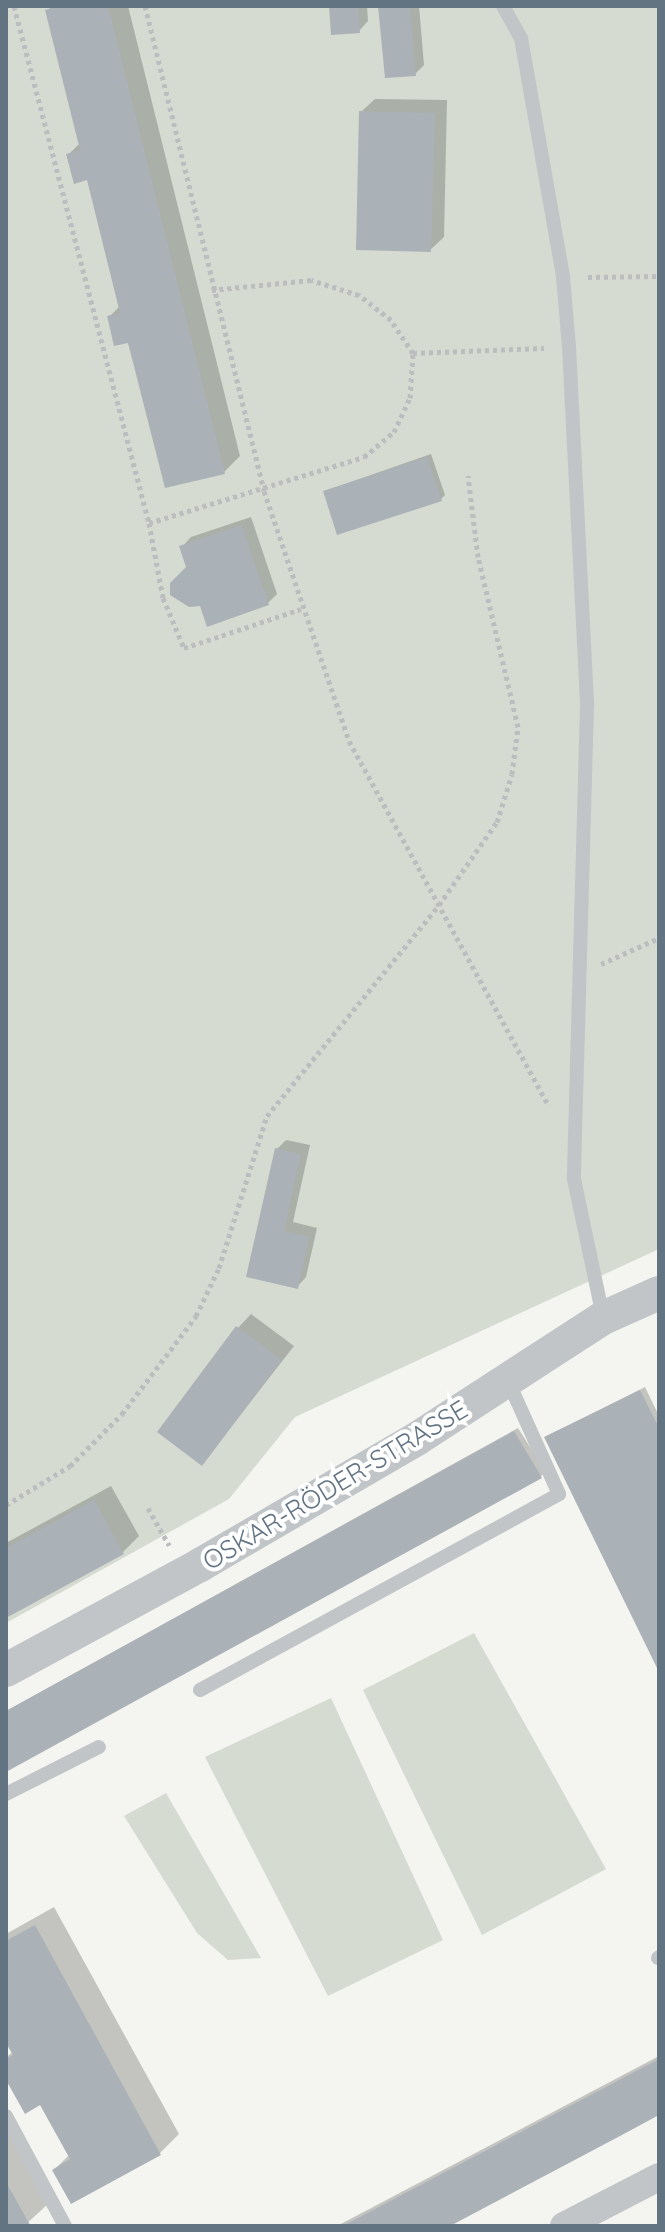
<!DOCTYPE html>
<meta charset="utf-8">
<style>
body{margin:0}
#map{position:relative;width:665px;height:2232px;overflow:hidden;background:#f4f4f0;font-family:Quicksand,sans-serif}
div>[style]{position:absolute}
.green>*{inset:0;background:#d5dbd1}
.shadow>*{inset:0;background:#0003}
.building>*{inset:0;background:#abb2b7}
.path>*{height:5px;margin-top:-2.5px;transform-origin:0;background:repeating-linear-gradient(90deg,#bbbdbf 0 4px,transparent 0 8px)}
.service>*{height:14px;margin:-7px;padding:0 7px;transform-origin:7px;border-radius:7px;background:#c1c5c8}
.minor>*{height:28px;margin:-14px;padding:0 14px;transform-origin:14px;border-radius:14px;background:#c1c5c8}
.tertiary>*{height:34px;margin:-17px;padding:0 17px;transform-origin:17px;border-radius:17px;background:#c1c5c8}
span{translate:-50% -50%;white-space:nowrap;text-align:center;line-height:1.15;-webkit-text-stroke:8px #fff;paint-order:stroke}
.street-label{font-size:26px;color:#627382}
.frame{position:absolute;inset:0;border:8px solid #627382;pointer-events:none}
</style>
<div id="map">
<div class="green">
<i style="clip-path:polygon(6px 6px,659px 6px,659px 1249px,295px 1417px,229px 1499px,6px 1623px)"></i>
<i style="clip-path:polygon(474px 1633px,606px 1869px,482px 1935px,363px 1690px)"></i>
<i style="clip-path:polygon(331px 1698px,443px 1940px,328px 1996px,205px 1757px)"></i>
<i style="clip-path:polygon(166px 1793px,261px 1958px,228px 1960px,197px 1933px,124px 1816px)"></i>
</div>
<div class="shadow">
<i style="clip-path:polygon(52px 6px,128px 6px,240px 456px,224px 472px,109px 317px,121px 305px,89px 178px,68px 155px,80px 143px,47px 11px)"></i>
<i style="clip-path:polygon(331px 6px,367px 6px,368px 21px,359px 31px)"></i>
<i style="clip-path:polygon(380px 6px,419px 6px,424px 65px,415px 74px)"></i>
<i style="clip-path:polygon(375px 99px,447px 100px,444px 237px,430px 250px,361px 112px)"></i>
<i style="clip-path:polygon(431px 454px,445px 495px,441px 499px,325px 491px)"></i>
<i style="clip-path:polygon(251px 517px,277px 594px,268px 603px,201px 603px,182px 547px,191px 537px)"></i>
<i style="clip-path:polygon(286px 1140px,310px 1145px,293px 1222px,317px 1228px,306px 1277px,297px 1287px,249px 1276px,277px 1149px)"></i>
<i style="clip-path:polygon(251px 1314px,294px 1346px,202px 1464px,238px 1328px)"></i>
<i style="clip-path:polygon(645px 1387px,659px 1416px,659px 1667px,546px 1437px)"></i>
<i style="clip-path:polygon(518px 1428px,546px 1472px,541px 1476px,6px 1770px,6px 1711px)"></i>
<i style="clip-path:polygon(111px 1486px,139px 1536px,123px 1552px,6px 1616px,6px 1543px)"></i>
<i style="clip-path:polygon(54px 1907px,179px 2134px,160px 2153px,54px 2170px,70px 2154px,41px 2102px,6px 2076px,6px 2058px,13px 2051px,6px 2039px,6px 1934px)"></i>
<i style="clip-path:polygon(659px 2056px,659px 2113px,445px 2226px,337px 2226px)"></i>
<i style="clip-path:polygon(6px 2128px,48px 2204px,24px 2226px,6px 2226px)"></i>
</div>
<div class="building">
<i style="clip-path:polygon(61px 6px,108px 6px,225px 474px,165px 488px,128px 343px,114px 346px,107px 316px,120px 313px,87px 180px,74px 184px,66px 154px,80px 150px,45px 10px)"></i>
<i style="clip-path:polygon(329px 6px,358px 6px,360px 33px,331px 35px)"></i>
<i style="clip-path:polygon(378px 6px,410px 6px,416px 76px,385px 78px)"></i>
<i style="clip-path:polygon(359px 111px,435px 113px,431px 252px,356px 250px)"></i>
<i style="clip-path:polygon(427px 457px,442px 501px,337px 535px,323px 491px)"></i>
<i style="clip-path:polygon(242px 525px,269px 605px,207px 627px,200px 606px,189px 607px,170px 595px,170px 583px,186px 567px,179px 546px)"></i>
<i style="clip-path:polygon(275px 1148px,301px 1154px,284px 1231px,309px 1237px,298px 1289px,246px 1277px)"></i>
<i style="clip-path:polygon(236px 1326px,282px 1360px,202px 1466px,157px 1432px)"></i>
<i style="clip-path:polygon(640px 1390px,659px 1428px,659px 1672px,544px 1437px)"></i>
<i style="clip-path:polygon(514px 1431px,542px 1478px,6px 1772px,6px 1711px)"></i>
<i style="clip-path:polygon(94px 1500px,124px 1554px,6px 1618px,6px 1548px)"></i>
<i style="clip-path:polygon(35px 1925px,161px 2155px,71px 2204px,52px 2170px,70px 2159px,40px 2105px,25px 2114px,6px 2080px,6px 2059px,13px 2055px,6px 2043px,6px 1941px)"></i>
<i style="clip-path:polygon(659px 2059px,659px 2115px,620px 2136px,450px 2226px,343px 2226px)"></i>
<i style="clip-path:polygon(6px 2182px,30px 2225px,28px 2226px,6px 2226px)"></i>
</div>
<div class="path">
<i style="left:14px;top:6px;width:534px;rotate:75.37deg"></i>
<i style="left:149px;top:523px;width:76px;rotate:79.4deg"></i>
<i style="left:163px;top:598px;width:54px;rotate:67.2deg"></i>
<i style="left:184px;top:648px;width:123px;rotate:-18.4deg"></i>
<i style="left:145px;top:6px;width:499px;rotate:76.2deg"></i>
<i style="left:264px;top:491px;width:264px;rotate:71.2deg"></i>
<i style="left:349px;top:741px;width:416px;rotate:61.3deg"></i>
<i style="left:588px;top:277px;width:71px;rotate:-0.8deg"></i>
<i style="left:413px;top:353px;width:131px;rotate:-2.2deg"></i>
<i style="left:149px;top:523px;width:225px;rotate:-17.1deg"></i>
<i style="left:364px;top:457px;width:39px;rotate:-40deg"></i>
<i style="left:394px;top:432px;width:38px;rotate:-65deg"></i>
<i style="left:410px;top:398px;width:45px;rotate:-86.2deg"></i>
<i style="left:413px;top:353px;width:40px;rotate:-124deg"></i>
<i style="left:391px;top:320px;width:41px;rotate:-142deg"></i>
<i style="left:359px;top:295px;width:50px;rotate:-162.6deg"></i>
<i style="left:311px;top:280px;width:100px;rotate:174.2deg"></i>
<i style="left:601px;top:964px;width:64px;rotate:-24.1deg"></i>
<i style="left:6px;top:1505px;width:75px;rotate:-31.4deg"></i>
<i style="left:70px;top:1466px;width:74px;rotate:-45deg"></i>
<i style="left:122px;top:1414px;width:123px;rotate:-52.9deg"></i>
<i style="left:196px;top:1316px;width:53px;rotate:-64.4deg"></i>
<i style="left:219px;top:1268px;width:159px;rotate:-72.5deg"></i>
<i style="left:267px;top:1116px;width:272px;rotate:-50.8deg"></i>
<i style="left:439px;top:905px;width:101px;rotate:-55.1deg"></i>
<i style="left:497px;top:822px;width:50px;rotate:-72.6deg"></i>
<i style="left:512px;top:774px;width:47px;rotate:-82.7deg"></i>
<i style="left:518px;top:727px;width:175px;rotate:-103.2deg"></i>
<i style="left:478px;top:557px;width:82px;rotate:-97deg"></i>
<i style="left:148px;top:1508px;width:43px;rotate:60.4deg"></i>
</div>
<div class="service">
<i style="left:503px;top:6px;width:37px;rotate:61deg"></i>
<i style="left:521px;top:38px;width:243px;rotate:80deg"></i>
<i style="left:563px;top:277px;width:70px;rotate:85.1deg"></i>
<i style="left:569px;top:347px;width:359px;rotate:87.1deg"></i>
<i style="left:587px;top:706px;width:473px;rotate:91.6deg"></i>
<i style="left:574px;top:1179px;width:141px;rotate:78.1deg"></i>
<i style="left:200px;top:1690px;width:409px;rotate:-28.6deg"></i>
<i style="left:559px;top:1494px;width:124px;rotate:-114.3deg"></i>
<i style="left:6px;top:1794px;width:104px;rotate:-26.8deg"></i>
<i style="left:658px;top:1958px;width:1px;rotate:-45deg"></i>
<i style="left:6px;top:2116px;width:125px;rotate:61.8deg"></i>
</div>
<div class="minor">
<i style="left:564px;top:2226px;width:107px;rotate:-27.3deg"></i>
</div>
<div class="tertiary">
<i style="left:6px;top:1670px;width:221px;rotate:-28.4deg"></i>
<i style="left:200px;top:1565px;width:252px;rotate:-30.2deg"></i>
<i style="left:418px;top:1438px;width:221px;rotate:-33deg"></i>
<i style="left:603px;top:1318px;width:61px;rotate:-24.1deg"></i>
</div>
<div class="street-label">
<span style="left:335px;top:1485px;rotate:-31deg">OSKAR-RÖDER-STRASSE</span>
</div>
<div class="frame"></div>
</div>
